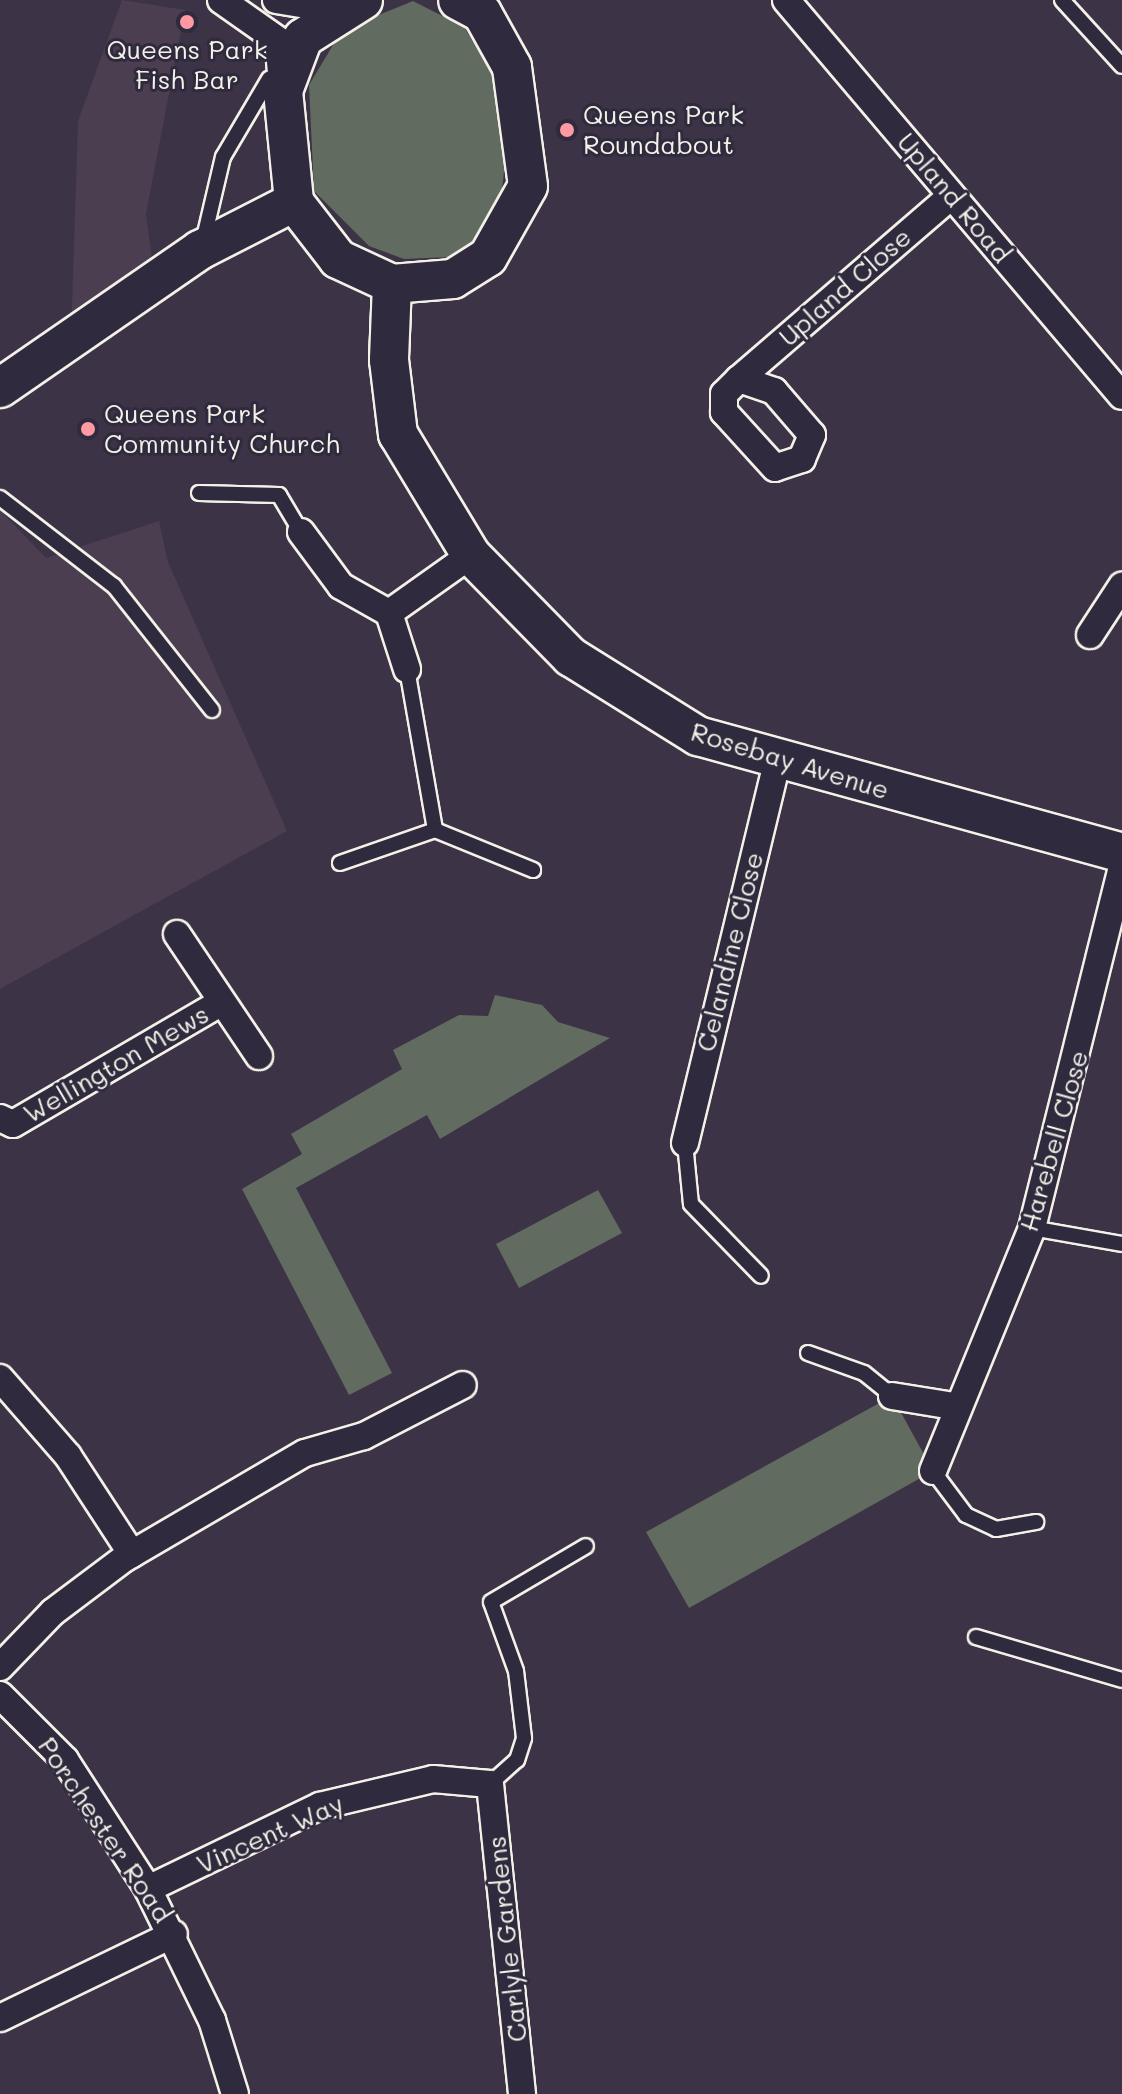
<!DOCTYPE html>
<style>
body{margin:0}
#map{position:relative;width:1122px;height:2094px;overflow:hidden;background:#3c3346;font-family:Mali,sans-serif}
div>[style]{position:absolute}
.built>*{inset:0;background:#4b3e51}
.green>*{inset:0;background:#626b5f}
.roads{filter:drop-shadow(2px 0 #f4f1e8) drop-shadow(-2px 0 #f4f1e8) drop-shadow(0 2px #f4f1e8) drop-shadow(0 -2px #f4f1e8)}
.lane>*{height:14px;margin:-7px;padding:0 7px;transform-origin:7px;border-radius:7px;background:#2f2a3d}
.street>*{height:26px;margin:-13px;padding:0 13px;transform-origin:13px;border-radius:13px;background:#2f2a3d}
.secondary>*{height:38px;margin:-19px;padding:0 19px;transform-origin:19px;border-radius:19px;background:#2f2a3d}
.dots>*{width:22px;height:22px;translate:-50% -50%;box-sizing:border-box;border:4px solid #2f2a3d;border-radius:50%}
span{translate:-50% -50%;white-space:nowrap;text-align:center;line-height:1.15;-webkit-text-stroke:6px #2f2a3d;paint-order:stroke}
.poi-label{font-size:26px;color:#f4f1e8}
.left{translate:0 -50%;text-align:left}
.street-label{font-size:26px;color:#f4f1e8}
</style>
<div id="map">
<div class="built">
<i style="clip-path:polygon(122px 0,185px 10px,146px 214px,155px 281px,71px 338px,78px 121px)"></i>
<i style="clip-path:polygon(0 510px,46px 558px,159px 521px,168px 562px,287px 831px,0 989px)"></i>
</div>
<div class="green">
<i style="clip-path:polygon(413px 1px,464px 27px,500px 86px,506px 154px,500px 207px,488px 235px,450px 257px,404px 259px,369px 246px,314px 191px,309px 85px,342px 30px)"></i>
<i style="clip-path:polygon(495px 995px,542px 1005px,558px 1022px,610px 1038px,440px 1139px,427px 1115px,296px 1188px,392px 1373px,349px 1395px,242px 1189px,302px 1154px,291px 1134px,402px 1069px,393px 1050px,459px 1015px,488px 1016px)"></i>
<i style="clip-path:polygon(598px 1190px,622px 1233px,519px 1288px,496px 1244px)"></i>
<i style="clip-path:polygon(892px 1396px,933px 1471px,689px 1608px,646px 1532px)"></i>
</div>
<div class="roads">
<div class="lane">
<i style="left:1062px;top:0;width:89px;rotate:47.7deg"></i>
<i style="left:203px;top:242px;width:87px;rotate:-76.8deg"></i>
<i style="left:223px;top:157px;width:91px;rotate:-59.5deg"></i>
<i style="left:199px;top:493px;width:80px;rotate:1.4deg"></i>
<i style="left:279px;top:495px;width:43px;rotate:59.3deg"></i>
<i style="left:0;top:498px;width:144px;rotate:37.7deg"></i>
<i style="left:114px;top:586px;width:158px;rotate:51.7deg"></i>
<i style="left:407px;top:669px;width:163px;rotate:80.1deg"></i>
<i style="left:435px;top:830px;width:106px;rotate:22.2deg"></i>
<i style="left:340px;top:863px;width:101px;rotate:-19.2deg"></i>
<i style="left:685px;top:1143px;width:61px;rotate:84.4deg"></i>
<i style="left:691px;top:1204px;width:100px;rotate:45.8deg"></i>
<i style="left:1032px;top:1228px;width:91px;rotate:10.1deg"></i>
<i style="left:808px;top:1353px;width:59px;rotate:19.7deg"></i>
<i style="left:864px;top:1373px;width:36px;rotate:39deg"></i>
<i style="left:933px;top:1471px;width:55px;rotate:53.1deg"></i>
<i style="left:966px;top:1515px;width:33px;rotate:25deg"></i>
<i style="left:996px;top:1529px;width:41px;rotate:-9.9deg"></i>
<i style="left:976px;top:1637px;width:152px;rotate:16.4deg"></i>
<i style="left:490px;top:1784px;width:36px;rotate:-42deg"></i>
<i style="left:517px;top:1760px;width:23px;rotate:-72deg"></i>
<i style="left:524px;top:1738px;width:67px;rotate:-96.8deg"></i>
<i style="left:516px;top:1671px;width:73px;rotate:-109.9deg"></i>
<i style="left:491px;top:1602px;width:110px;rotate:-30.5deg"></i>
</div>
<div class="street">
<i style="left:221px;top:0;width:70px;rotate:35.1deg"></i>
<i style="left:278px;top:40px;width:43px;rotate:84.7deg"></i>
<i style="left:276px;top:0;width:63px;rotate:9.2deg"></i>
<i style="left:786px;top:0;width:519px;rotate:49.69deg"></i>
<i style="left:739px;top:379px;width:37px;rotate:19deg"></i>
<i style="left:774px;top:391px;width:58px;rotate:49.2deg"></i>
<i style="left:812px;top:435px;width:26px;rotate:113deg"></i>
<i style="left:802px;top:459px;width:28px;rotate:162deg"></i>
<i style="left:775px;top:468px;width:76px;rotate:-132.3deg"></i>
<i style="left:724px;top:412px;width:18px;rotate:-90deg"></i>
<i style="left:724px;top:394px;width:21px;rotate:-45deg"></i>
<i style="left:739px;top:379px;width:280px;rotate:-40.8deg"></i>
<i style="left:301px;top:532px;width:67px;rotate:53.5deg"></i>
<i style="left:341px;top:586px;width:55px;rotate:29.4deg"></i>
<i style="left:389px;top:613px;width:59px;rotate:72.2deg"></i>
<i style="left:389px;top:613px;width:100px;rotate:-35.3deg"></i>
<i style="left:1090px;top:635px;width:59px;rotate:-56.9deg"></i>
<i style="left:177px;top:934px;width:147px;rotate:56.1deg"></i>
<i style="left:0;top:1118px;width:14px;rotate:25deg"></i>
<i style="left:13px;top:1124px;width:240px;rotate:-30.3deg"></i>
<i style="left:685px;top:1143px;width:392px;rotate:-76.4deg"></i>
<i style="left:0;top:1378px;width:103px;rotate:48.9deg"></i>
<i style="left:68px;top:1456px;width:117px;rotate:56.9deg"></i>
<i style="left:892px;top:1396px;width:63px;rotate:9.2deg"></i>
<i style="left:933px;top:1471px;width:262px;rotate:-67.8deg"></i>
<i style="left:1032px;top:1228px;width:373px;rotate:-76deg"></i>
<i style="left:0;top:1667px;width:76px;rotate:-46.1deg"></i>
<i style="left:53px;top:1612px;width:90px;rotate:-36.9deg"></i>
<i style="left:125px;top:1558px;width:208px;rotate:-30.3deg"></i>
<i style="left:305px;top:1453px;width:61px;rotate:-16.1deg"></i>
<i style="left:364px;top:1436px;width:111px;rotate:-27.3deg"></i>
<i style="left:0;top:1695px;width:92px;rotate:45deg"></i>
<i style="left:65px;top:1760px;width:153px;rotate:57.2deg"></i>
<i style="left:148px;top:1889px;width:146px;rotate:64deg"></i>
<i style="left:212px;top:2020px;width:77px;rotate:72.7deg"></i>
<i style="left:148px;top:1889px;width:191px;rotate:-25.8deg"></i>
<i style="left:320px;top:1806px;width:116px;rotate:-13.4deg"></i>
<i style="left:433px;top:1779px;width:57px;rotate:5deg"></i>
<i style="left:490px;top:1784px;width:312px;rotate:84.1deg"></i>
<i style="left:0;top:2018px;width:193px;rotate:-25.8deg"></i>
</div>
<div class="secondary">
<i style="left:363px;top:0;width:71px;rotate:147.7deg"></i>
<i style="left:303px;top:38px;width:57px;rotate:110.7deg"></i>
<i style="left:283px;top:91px;width:112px;rotate:84.3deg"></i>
<i style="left:294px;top:202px;width:72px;rotate:52.3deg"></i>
<i style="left:338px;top:259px;width:60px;rotate:24.8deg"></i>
<i style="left:392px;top:284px;width:61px;rotate:-4.7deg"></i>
<i style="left:453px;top:279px;width:41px;rotate:-32.2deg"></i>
<i style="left:488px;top:257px;width:81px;rotate:-60.6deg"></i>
<i style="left:528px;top:186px;width:120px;rotate:-97.7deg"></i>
<i style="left:512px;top:67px;width:62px;rotate:-119.1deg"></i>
<i style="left:482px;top:13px;width:27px;rotate:-152deg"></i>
<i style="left:392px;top:284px;width:76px;rotate:92.3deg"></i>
<i style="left:389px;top:360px;width:75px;rotate:83.1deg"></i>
<i style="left:398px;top:434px;width:141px;rotate:58.9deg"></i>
<i style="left:471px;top:555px;width:143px;rotate:45.6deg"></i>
<i style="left:571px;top:657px;width:150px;rotate:31.9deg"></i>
<i style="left:698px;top:736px;width:440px;rotate:15.4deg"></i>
<i style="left:0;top:388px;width:243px;rotate:-34.6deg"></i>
<i style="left:200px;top:250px;width:106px;rotate:-27.1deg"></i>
</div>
</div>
<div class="dots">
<i style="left:187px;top:22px;background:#ff9aa2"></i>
<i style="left:567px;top:130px;background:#ff9aa2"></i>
<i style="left:88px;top:429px;background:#ff9aa2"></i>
</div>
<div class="poi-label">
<span style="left:187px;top:65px">Queens Park<br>Fish Bar</span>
<span class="left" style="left:583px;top:130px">Queens Park<br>Roundabout</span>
<span class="left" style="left:104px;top:429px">Queens Park<br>Community Church</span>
</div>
<div class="street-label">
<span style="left:954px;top:198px;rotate:50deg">Upland Road</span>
<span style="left:845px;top:287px;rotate:-41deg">Upland Close</span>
<span style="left:790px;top:761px;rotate:17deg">Rosebay Avenue</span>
<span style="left:730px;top:952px;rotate:-76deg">Celandine Close</span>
<span style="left:116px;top:1064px;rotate:-30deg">Wellington Mews</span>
<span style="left:1054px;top:1141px;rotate:-74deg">Harebell Close</span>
<span style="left:105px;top:1830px;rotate:56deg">Porchester Road</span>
<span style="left:270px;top:1834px;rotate:-24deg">Vincent Way</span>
<span style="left:507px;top:1939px;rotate:-96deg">Carlyle Gardens</span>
</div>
</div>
